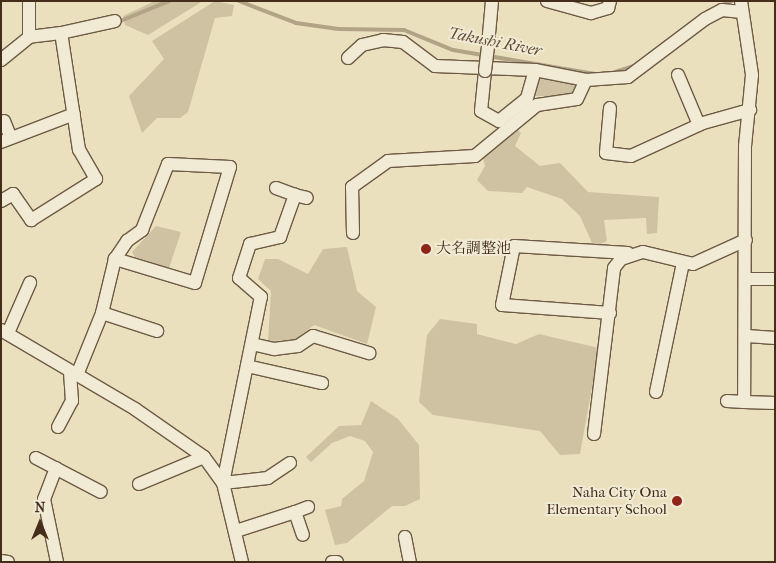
<!DOCTYPE html>
<meta charset="utf-8">
<style>
body{margin:0}
#map{position:relative;width:776px;height:563px;overflow:hidden;background:#eae0be;font-family:"IM FELL French Canon","Noto Serif JP",serif}
div>[style]{position:absolute}
.green>*{inset:0;background:#cec2a2}
.stream>*{height:4px;margin:-2px;padding:0 2px;transform-origin:2px;border-radius:2px;background:#b2a387}
.roads{filter:drop-shadow(1px 0 #6e5a44) drop-shadow(-1px 0 #6e5a44) drop-shadow(0 1px #6e5a44) drop-shadow(0 -1px #6e5a44)}
.minor>*{height:12px;margin:-6px;padding:0 6px;transform-origin:6px;border-radius:6px;background:#f1ebd5}
.bridges{filter:drop-shadow(1px 0 #6e5a44) drop-shadow(-1px 0 #6e5a44) drop-shadow(0 1px #6e5a44) drop-shadow(0 -1px #6e5a44)}
.minor-bridge>*{height:12px;margin:-6px;padding:0 6px;transform-origin:6px;border-radius:6px;background:#f1ebd5}
.dots>*{width:14px;height:14px;translate:-50% -50%;box-sizing:border-box;border:2px solid #f1ebd5;border-radius:50%}
span{translate:-50% -50%;white-space:nowrap;text-align:center;line-height:1.15;-webkit-text-stroke:4px #f1ebd5;paint-order:stroke}
.poi-label{font-size:15px;color:#442d1b}
.left{translate:0 -50%;text-align:left}
.right{translate:-100% -50%;text-align:right}
.water-label{font-size:16px;color:#604a36;font-style:italic}
.frame{position:absolute;inset:0;border:2px solid #442d1b;pointer-events:none}
.north{position:absolute;left:15px;top:498px;width:50px;height:50px;-webkit-text-stroke:4px #f1ebd5;paint-order:stroke;rotate:0deg;font-size:14px;font-weight:700;line-height:20px;text-align:center;color:#442d1b}
.north::after{content:'';display:block;margin:auto;width:18px;height:22px;background:#442d1b;clip-path:polygon(50% 0,100% 100%,50% 72%,0 100%)}
</style>
<div id="map">
<div class="green">
<i style="clip-path:polygon(155px 1px,203px 1px,148px 35px,125px 25px,123px 16px)"></i>
<i style="clip-path:polygon(215px 1px,234px 5px,232px 16px,215px 18px,188px 112px,180px 118px,157px 118px,142px 133px,129px 96px,164px 59px,152px 41px)"></i>
<i style="clip-path:polygon(539px 78px,580px 85px,574px 96px,534px 96px)"></i>
<i style="clip-path:polygon(515px 127px,521px 133px,515px 146px,540px 166px,560px 163px,588px 192px,659px 197px,657px 233px,647px 234px,646px 218px,604px 220px,607px 241px,598px 245px,592px 243px,580px 216px,562px 199px,527px 187px,522px 193px,488px 191px,477px 180px,485px 166px,482px 154px)"></i>
<i style="clip-path:polygon(156px 226px,181px 232px,169px 268px,135px 257px,132px 252px)"></i>
<i style="clip-path:polygon(347px 247px,357px 291px,376px 307px,367px 344px,314px 325px,295px 340px,268px 341px,271px 291px,258px 279px,265px 259px,278px 259px,308px 274px,323px 249px)"></i>
<i style="clip-path:polygon(440px 319px,477px 324px,477px 334px,516px 344px,539px 334px,599px 348px,580px 454px,560px 455px,540px 431px,433px 415px,419px 402px,427px 335px)"></i>
<i style="clip-path:polygon(371px 401px,398px 419px,419px 445px,420px 499px,405px 506px,392px 506px,347px 543px,335px 545px,325px 510px,341px 506px,342px 499px,364px 481px,373px 452px,365px 441px,350px 436px,332px 443px,311px 462px,306px 457px,339px 426px,361px 425px)"></i>
</div>
<div class="stream">
<i style="left:239px;top:1px;width:61px;rotate:21.1deg"></i>
<i style="left:296px;top:23px;width:43px;rotate:7.9deg"></i>
<i style="left:339px;top:29px;width:65px;rotate:0.9deg"></i>
<i style="left:404px;top:30px;width:53px;rotate:22.2deg"></i>
<i style="left:453px;top:50px;width:144px;rotate:9.6deg"></i>
<i style="left:708px;top:11px;width:25px;rotate:-23deg"></i>
<i style="left:118px;top:22px;width:55px;rotate:-22.4deg"></i>
<i style="left:612px;top:73px;width:23px;rotate:-18deg"></i>
</div>
<div class="roads">
<div class="minor">
<i style="left:547px;top:1px;width:46px;rotate:15.3deg"></i>
<i style="left:591px;top:13px;width:18px;rotate:-16deg"></i>
<i style="left:608px;top:8px;width:7px;rotate:-74deg"></i>
<i style="left:741px;top:1px;width:75px;rotate:81.5deg"></i>
<i style="left:752px;top:75px;width:71px;rotate:95.6deg"></i>
<i style="left:745px;top:146px;width:256px;rotate:90.2deg"></i>
<i style="left:744px;top:402px;width:31px;rotate:2deg"></i>
<i style="left:61px;top:33px;width:55px;rotate:-12.5deg"></i>
<i style="left:488px;top:45px;width:44px;rotate:-84.8deg"></i>
<i style="left:348px;top:58px;width:19px;rotate:-43deg"></i>
<i style="left:362px;top:45px;width:22px;rotate:-13deg"></i>
<i style="left:383px;top:40px;width:20px;rotate:6deg"></i>
<i style="left:403px;top:42px;width:40px;rotate:37deg"></i>
<i style="left:435px;top:66px;width:100px;rotate:2.3deg"></i>
<i style="left:535px;top:70px;width:52px;rotate:11.1deg"></i>
<i style="left:586px;top:80px;width:42px;rotate:-4.1deg"></i>
<i style="left:628px;top:77px;width:96px;rotate:-37deg"></i>
<i style="left:705px;top:19px;width:19px;rotate:-28deg"></i>
<i style="left:722px;top:10px;width:20px;rotate:6deg"></i>
<i style="left:1px;top:60px;width:36px;rotate:-39deg"></i>
<i style="left:485px;top:71px;width:40px;rotate:95.7deg"></i>
<i style="left:481px;top:111px;width:21px;rotate:29deg"></i>
<i style="left:499px;top:121px;width:36px;rotate:-39deg"></i>
<i style="left:527px;top:98px;width:29px;rotate:-74deg"></i>
<i style="left:678px;top:75px;width:54px;rotate:67.2deg"></i>
<i style="left:610px;top:108px;width:45px;rotate:95.1deg"></i>
<i style="left:606px;top:153px;width:25px;rotate:7deg"></i>
<i style="left:631px;top:156px;width:79px;rotate:-24.6deg"></i>
<i style="left:703px;top:123px;width:49px;rotate:-15.5deg"></i>
<i style="left:4px;top:121px;width:18px;rotate:68deg"></i>
<i style="left:1px;top:142px;width:78px;rotate:-21deg"></i>
<i style="left:276px;top:188px;width:20px;rotate:20deg"></i>
<i style="left:1px;top:201px;width:14px;rotate:-30deg"></i>
<i style="left:13px;top:194px;width:32px;rotate:55deg"></i>
<i style="left:31px;top:220px;width:77px;rotate:-32.2deg"></i>
<i style="left:96px;top:179px;width:34px;rotate:-120deg"></i>
<i style="left:79px;top:150px;width:118px;rotate:-98.7deg"></i>
<i style="left:61px;top:33px;width:32px;rotate:173deg"></i>
<i style="left:29px;top:37px;width:36px;rotate:-90deg"></i>
<i style="left:353px;top:233px;width:46px;rotate:-91.2deg"></i>
<i style="left:352px;top:187px;width:44px;rotate:-35.8deg"></i>
<i style="left:388px;top:161px;width:87px;rotate:-3.3deg"></i>
<i style="left:475px;top:156px;width:80px;rotate:-39.4deg"></i>
<i style="left:537px;top:105px;width:40px;rotate:-8.5deg"></i>
<i style="left:577px;top:99px;width:21px;rotate:-65deg"></i>
<i style="left:748px;top:279px;width:27px"></i>
<i style="left:102px;top:313px;width:58px;rotate:18.1deg"></i>
<i style="left:610px;top:313px;width:108px;rotate:-175.8deg"></i>
<i style="left:502px;top:305px;width:60px;rotate:-78.5deg"></i>
<i style="left:514px;top:246px;width:114px;rotate:3.5deg"></i>
<i style="left:1px;top:330px;width:156px;rotate:30.5deg"></i>
<i style="left:135px;top:409px;width:84px;rotate:34.8deg"></i>
<i style="left:204px;top:457px;width:32px;rotate:54deg"></i>
<i style="left:223px;top:483px;width:81px;rotate:76.5deg"></i>
<i style="left:8px;top:333px;width:55px;rotate:-66.3deg"></i>
<i style="left:747px;top:336px;width:28px;rotate:4deg"></i>
<i style="left:252px;top:344px;width:23px;rotate:13deg"></i>
<i style="left:274px;top:349px;width:24px;rotate:-7deg"></i>
<i style="left:298px;top:346px;width:18px;rotate:-34deg"></i>
<i style="left:313px;top:336px;width:59px;rotate:16.9deg"></i>
<i style="left:247px;top:366px;width:77px;rotate:12.8deg"></i>
<i style="left:77px;top:375px;width:67px;rotate:-68deg"></i>
<i style="left:102px;top:313px;width:56px;rotate:-76.5deg"></i>
<i style="left:115px;top:259px;width:22px;rotate:-56deg"></i>
<i style="left:127px;top:241px;width:19px;rotate:-36deg"></i>
<i style="left:142px;top:230px;width:71px;rotate:-68.5deg"></i>
<i style="left:168px;top:164px;width:62px;rotate:2.8deg"></i>
<i style="left:230px;top:167px;width:121px;rotate:106.8deg"></i>
<i style="left:195px;top:283px;width:84px;rotate:-163.3deg"></i>
<i style="left:656px;top:392px;width:132px;rotate:-78.2deg"></i>
<i style="left:727px;top:401px;width:17px;rotate:3deg"></i>
<i style="left:58px;top:427px;width:30px;rotate:-62deg"></i>
<i style="left:72px;top:401px;width:30px;rotate:-94deg"></i>
<i style="left:594px;top:434px;width:167px;rotate:-83.1deg"></i>
<i style="left:614px;top:268px;width:11px;rotate:-52deg"></i>
<i style="left:621px;top:259px;width:23px;rotate:-18deg"></i>
<i style="left:643px;top:252px;width:51px;rotate:13.5deg"></i>
<i style="left:693px;top:264px;width:58px;rotate:-24.4deg"></i>
<i style="left:36px;top:458px;width:73px;rotate:27.6deg"></i>
<i style="left:290px;top:463px;width:27px;rotate:146deg"></i>
<i style="left:268px;top:478px;width:45px;rotate:173.7deg"></i>
<i style="left:223px;top:483px;width:190px;rotate:-78.5deg"></i>
<i style="left:261px;top:297px;width:29px;rotate:-139deg"></i>
<i style="left:239px;top:278px;width:36px;rotate:-72deg"></i>
<i style="left:250px;top:244px;width:31px;rotate:-13deg"></i>
<i style="left:280px;top:237px;width:45px;rotate:-70.3deg"></i>
<i style="left:295px;top:195px;width:12px;rotate:14deg"></i>
<i style="left:56px;top:468px;width:33px;rotate:111deg"></i>
<i style="left:44px;top:499px;width:64px;rotate:78.3deg"></i>
<i style="left:139px;top:484px;width:70px;rotate:-22.6deg"></i>
<i style="left:295px;top:512px;width:14px;rotate:-21deg"></i>
<i style="left:236px;top:531px;width:62px;rotate:-17.9deg"></i>
<i style="left:295px;top:512px;width:24px;rotate:71deg"></i>
<i style="left:405px;top:537px;width:25px;rotate:79deg"></i>
<i style="left:1px;top:561px;width:7px;rotate:8deg"></i>
<i style="left:332px;top:562px;width:5px"></i>
</div>
</div>
<div class="bridges">
<div class="minor-bridge">
<i style="left:485px;top:71px;width:26px;rotate:-83deg"></i>
</div>
</div>
<div class="dots">
<i style="left:426px;top:249px;background:#8f2418"></i>
<i style="left:677px;top:501px;background:#8f2418"></i>
</div>
<div class="poi-label">
<span class="left" style="left:436px;top:249px">大名調整池</span>
<span class="right" style="left:667px;top:501px">Naha City Ona<br>Elementary School</span>
</div>
<div class="water-label">
<span style="left:495px;top:42px;rotate:11deg">Takushi River</span>
</div>
<div class="frame"></div>
<div class="north">N</div>
</div>
